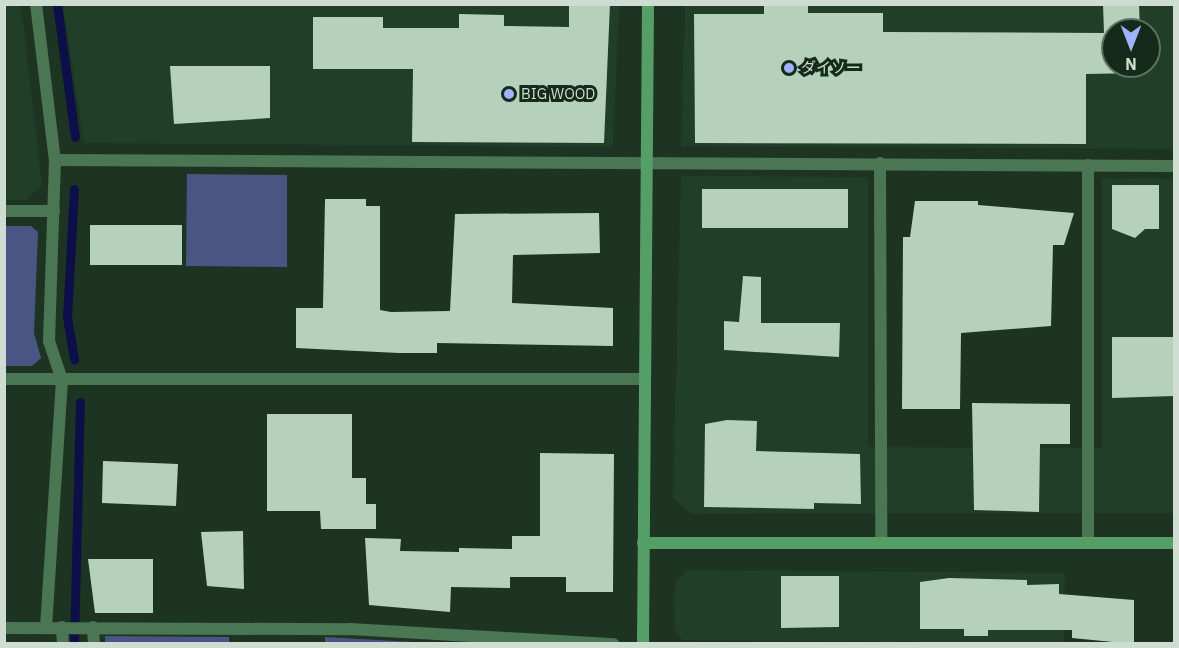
<!DOCTYPE html>
<meta charset="utf-8">
<style>
body{margin:0}
#map{position:relative;width:1179px;height:648px;overflow:hidden;background:#1e3423;font-family:"IBM Plex Sans","Noto Sans JP",sans-serif}
div>[style]{position:absolute}
.built>*{inset:0;background:#213e29}
.green>*{inset:0;background:#495582}
.stream>*{height:9px;margin:-4.5px;padding:0 4.5px;transform-origin:4.5px;border-radius:4.5px;background:#0d1048}
.building>*{inset:0;background:#b6d1bb}
.lane>*{height:12px;margin:-6px;padding:0 6px;transform-origin:6px;border-radius:6px;background:#4a7654}
.street>*{height:12px;margin:-6px;padding:0 6px;transform-origin:6px;border-radius:6px;background:#4a7654}
.secondary>*{height:12px;margin:-6px;padding:0 6px;transform-origin:6px;border-radius:6px;background:#559e68}
.dots>*{width:16px;height:16px;translate:-50% -50%;box-sizing:border-box;border:3px solid #142a1a;border-radius:50%}
span{translate:-50% -50%;white-space:nowrap;text-align:center;line-height:1.15;-webkit-text-stroke:6px #142a1a;paint-order:stroke}
.poi-label{font-size:15px;color:#cfdcd1}
.left{translate:0 -50%;text-align:left}
.frame{position:absolute;inset:0;border:6px solid #cfdcd1;pointer-events:none}
.north{position:absolute;left:1101px;top:18px;width:60px;height:60px;box-sizing:border-box;background:#142a1a;border:2px solid #5f7163;border-radius:50%;rotate:180deg;font-size:16px;font-weight:700;line-height:24px;text-align:center;color:#cfdcd1}
.north::after{content:'';display:block;margin:auto;width:21px;height:27px;background:#9fb3fd;clip-path:polygon(50% 0,100% 100%,50% 72%,0 100%)}
</style>
<div id="map">
<div class="built">
<i style="clip-path:polygon(5px 4px,21px 5px,42px 185px,26px 200px,5px 200px)"></i>
<i style="clip-path:polygon(63px 5px,619px 5px,613px 147px,84px 143px)"></i>
<i style="clip-path:polygon(evenodd,685px 5px,1174px 5px,1174px 149px,681px 146px,685px 5px,1113px 30px,1149px 30px,1149px 66px,1113px 66px,1113px 30px)"></i>
<i style="clip-path:polygon(681px 176px,868px 177px,868px 447px,1102px 448px,1102px 178px,1174px 179px,1174px 513px,691px 514px,673px 497px)"></i>
<i style="clip-path:polygon(687px 570px,1065px 573px,1064px 643px,682px 640px,674px 628px,675px 583px)"></i>
</div>
<div class="green">
<i style="clip-path:polygon(187px 174px,287px 175px,287px 267px,186px 266px)"></i>
<i style="clip-path:polygon(5px 226px,31px 226px,38px 232px,34px 333px,41px 358px,32px 366px,5px 366px)"></i>
<i style="clip-path:polygon(105px 636px,229px 637px,229px 643px,105px 643px)"></i>
<i style="clip-path:polygon(325px 637px,414px 642px,414px 643px,325px 643px)"></i>
</div>
<div class="stream">
<i style="left:57px;top:4px;width:134px;rotate:82.3deg"></i>
<i style="left:74px;top:189px;width:128px;rotate:93.1deg"></i>
<i style="left:67px;top:317px;width:43px;rotate:80.5deg"></i>
<i style="left:74px;top:644px;width:242px;rotate:-88.6deg"></i>
</div>
<div class="building">
<i style="clip-path:polygon(569px 4px,610px 4px,604px 143px,412px 142px,413px 69px,313px 69px,313px 17px,383px 17px,383px 28px,459px 28px,459px 14px,504px 15px,504px 26px,569px 27px)"></i>
<i style="clip-path:polygon(764px 4px,808px 4px,808px 13px,883px 13px,883px 32px,1104px 33px,1103px 4px,1139px 4px,1140px 30px,1113px 30px,1113px 66px,1140px 66px,1140px 73px,1086px 74px,1086px 144px,695px 143px,694px 14px,764px 14px)"></i>
<i style="clip-path:polygon(170px 66px,270px 66px,270px 118px,174px 124px)"></i>
<i style="clip-path:polygon(1112px 185px,1159px 185px,1159px 229px,1145px 229px,1135px 238px,1112px 229px)"></i>
<i style="clip-path:polygon(702px 189px,848px 189px,848px 228px,702px 228px)"></i>
<i style="clip-path:polygon(325px 199px,366px 199px,366px 206px,380px 206px,380px 310px,391px 312px,450px 311px,455px 214px,599px 213px,600px 253px,513px 255px,512px 303px,613px 308px,613px 346px,437px 343px,437px 353px,399px 353px,296px 348px,296px 308px,323px 308px)"></i>
<i style="clip-path:polygon(915px 201px,978px 201px,978px 205px,1074px 213px,1064px 245px,1053px 245px,1051px 326px,961px 333px,960px 409px,902px 409px,903px 237px,910px 237px)"></i>
<i style="clip-path:polygon(90px 225px,182px 225px,182px 265px,90px 265px)"></i>
<i style="clip-path:polygon(743px 276px,761px 277px,761px 323px,840px 323px,839px 357px,724px 350px,724px 321px,739px 322px)"></i>
<i style="clip-path:polygon(1112px 337px,1174px 337px,1174px 396px,1112px 398px)"></i>
<i style="clip-path:polygon(972px 403px,1070px 404px,1070px 444px,1040px 444px,1039px 512px,974px 510px)"></i>
<i style="clip-path:polygon(267px 414px,352px 414px,352px 478px,366px 478px,366px 504px,376px 504px,376px 529px,321px 529px,320px 511px,267px 511px)"></i>
<i style="clip-path:polygon(727px 420px,757px 421px,756px 451px,860px 454px,861px 504px,814px 503px,814px 509px,704px 507px,705px 424px)"></i>
<i style="clip-path:polygon(540px 453px,614px 454px,613px 592px,566px 592px,566px 577px,510px 577px,510px 588px,451px 587px,450px 612px,369px 605px,365px 538px,401px 539px,400px 551px,459px 552px,459px 548px,512px 549px,512px 536px,540px 536px)"></i>
<i style="clip-path:polygon(103px 461px,178px 464px,176px 506px,102px 503px)"></i>
<i style="clip-path:polygon(243px 531px,244px 589px,207px 586px,201px 532px)"></i>
<i style="clip-path:polygon(88px 559px,153px 559px,153px 613px,95px 613px)"></i>
<i style="clip-path:polygon(781px 576px,839px 576px,839px 627px,781px 628px)"></i>
<i style="clip-path:polygon(949px 578px,1027px 580px,1027px 585px,1059px 584px,1059px 594px,1134px 600px,1134px 644px,1072px 638px,1072px 630px,988px 630px,988px 636px,964px 636px,964px 629px,920px 629px,920px 582px)"></i>
</div>
<div class="lane">
<i style="left:62px;top:627px;width:17px;rotate:87deg"></i>
<i style="left:93px;top:627px;width:17px;rotate:87deg"></i>
</div>
<div class="street">
<i style="left:36px;top:4px;width:157px;rotate:83.1deg"></i>
<i style="left:55px;top:160px;width:181px;rotate:91.9deg"></i>
<i style="left:49px;top:341px;width:41px;rotate:71.6deg"></i>
<i style="left:62px;top:380px;width:248px;rotate:93.7deg"></i>
<i style="left:55px;top:160px;width:1119px;rotate:0.31deg"></i>
<i style="left:880px;top:163px;width:380px;rotate:89.8deg"></i>
<i style="left:1088px;top:165px;width:378px;rotate:90deg"></i>
<i style="left:4px;top:211px;width:50px"></i>
<i style="left:4px;top:379px;width:638px"></i>
<i style="left:4px;top:628px;width:346px;rotate:0.2deg"></i>
<i style="left:350px;top:629px;width:264px;rotate:3.3deg"></i>
</div>
<div class="secondary">
<i style="left:643px;top:543px;width:531px"></i>
<i style="left:643px;top:644px;width:640px;rotate:-89.55deg"></i>
</div>
<div class="dots">
<i style="left:789px;top:68px;background:#9fb3fd"></i>
<i style="left:509px;top:94px;background:#9fb3fd"></i>
</div>
<div class="poi-label">
<span class="left" style="left:801px;top:68px">ダイソー</span>
<span class="left" style="left:521px;top:94px">BIG WOOD</span>
</div>
<div class="frame"></div>
<div class="north">N</div>
</div>
